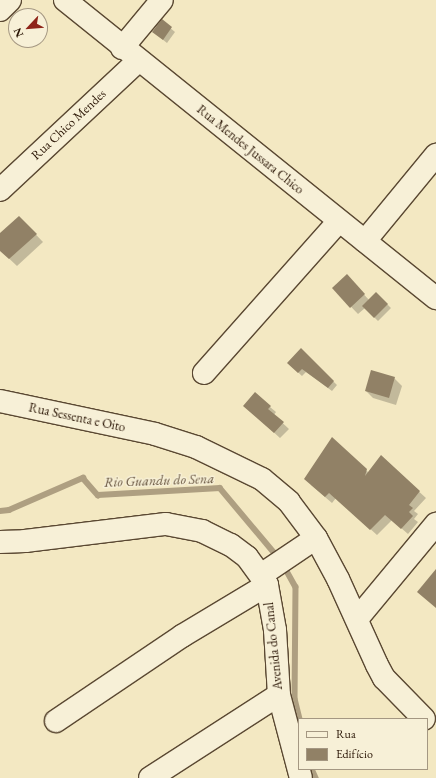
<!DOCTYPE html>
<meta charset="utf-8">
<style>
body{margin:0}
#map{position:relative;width:436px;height:778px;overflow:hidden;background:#f3e8c2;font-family:"EB Garamond",serif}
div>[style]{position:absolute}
.shadow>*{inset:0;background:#0003}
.stream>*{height:5.5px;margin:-2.75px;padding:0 2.75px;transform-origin:2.75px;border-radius:2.75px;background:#ae9f81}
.building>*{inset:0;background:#918166}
.roads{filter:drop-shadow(1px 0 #5a4832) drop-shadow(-1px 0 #5a4832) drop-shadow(0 1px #5a4832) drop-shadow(0 -1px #5a4832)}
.minor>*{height:22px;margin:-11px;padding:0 11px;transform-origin:11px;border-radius:11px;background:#f7f0d7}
span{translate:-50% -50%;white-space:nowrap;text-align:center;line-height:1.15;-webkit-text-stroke:3px #f7f0d7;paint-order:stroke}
.street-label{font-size:13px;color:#271202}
.water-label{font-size:14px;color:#64513b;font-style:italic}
.legend{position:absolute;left:298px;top:718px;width:130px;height:52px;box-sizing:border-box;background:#f7f0d7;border:1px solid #a49782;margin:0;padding:5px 7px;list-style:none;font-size:12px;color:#271202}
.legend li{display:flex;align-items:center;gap:8px;height:20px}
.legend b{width:20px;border:1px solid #a49782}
.north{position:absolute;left:8px;top:8px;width:40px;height:40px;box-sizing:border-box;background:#f7f0d7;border:1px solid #a49782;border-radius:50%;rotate:244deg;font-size:11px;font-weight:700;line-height:16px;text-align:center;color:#271202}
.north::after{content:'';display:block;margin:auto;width:14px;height:18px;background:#8f2418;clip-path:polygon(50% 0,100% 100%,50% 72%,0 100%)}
</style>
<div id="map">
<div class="shadow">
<i style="clip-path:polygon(162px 21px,175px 32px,167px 43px,157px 35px)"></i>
<i style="clip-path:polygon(19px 217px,43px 242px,17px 266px,0 250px,0 235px)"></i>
<i style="clip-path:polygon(347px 276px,369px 300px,376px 293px,391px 308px,378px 321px,365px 308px,358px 314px,333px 288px)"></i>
<i style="clip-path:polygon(301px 350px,337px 385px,332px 391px,306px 372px,302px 376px,288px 363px)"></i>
<i style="clip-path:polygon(394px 378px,402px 386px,396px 405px,373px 398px,366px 391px)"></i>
<i style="clip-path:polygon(270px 407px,276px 412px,274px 415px,289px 429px,280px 438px,250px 411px)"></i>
<i style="clip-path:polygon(332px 439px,369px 473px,381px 457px,426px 498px,414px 511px,418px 514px,414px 519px,418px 522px,408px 534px,392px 520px,377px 535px,336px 498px,332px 503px,311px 485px)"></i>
</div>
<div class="stream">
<i style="left:0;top:511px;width:9px;rotate:-6deg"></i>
<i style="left:9px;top:510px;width:81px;rotate:-23.4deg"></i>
<i style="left:83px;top:478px;width:23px;rotate:49deg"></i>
<i style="left:98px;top:495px;width:122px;rotate:-3.3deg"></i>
<i style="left:220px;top:488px;width:90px;rotate:50deg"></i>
<i style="left:283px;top:564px;width:26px;rotate:61deg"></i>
<i style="left:296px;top:587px;width:112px;rotate:90.5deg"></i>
<i style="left:295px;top:699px;width:21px;rotate:76deg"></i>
<i style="left:312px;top:769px;width:10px;rotate:66deg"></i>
</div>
<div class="building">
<i style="clip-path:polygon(162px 19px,172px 27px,163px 40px,152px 32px)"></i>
<i style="clip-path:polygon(19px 216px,37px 234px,9px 259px,0 251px,0 233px)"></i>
<i style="clip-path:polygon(347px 274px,365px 294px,350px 308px,332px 288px)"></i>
<i style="clip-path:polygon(376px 292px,388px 304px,374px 318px,362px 306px)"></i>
<i style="clip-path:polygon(301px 348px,334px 381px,328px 388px,302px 369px,298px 373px,287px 363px)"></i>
<i style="clip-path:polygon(371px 370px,395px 377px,389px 398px,365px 391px)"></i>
<i style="clip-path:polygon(255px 392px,271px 406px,268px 409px,284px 422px,274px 433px,243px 406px)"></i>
<i style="clip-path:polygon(332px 437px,367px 469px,365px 476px,381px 455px,420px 491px,409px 505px,413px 508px,409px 512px,413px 516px,401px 529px,385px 515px,370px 530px,329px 493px,325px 497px,304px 479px)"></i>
<i style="clip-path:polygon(436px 569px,436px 608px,417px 592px)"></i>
</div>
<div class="roads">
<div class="minor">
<i style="left:65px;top:0;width:476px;rotate:38.8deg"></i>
<i style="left:0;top:10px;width:14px;rotate:-45deg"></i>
<i style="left:122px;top:48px;width:62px;rotate:-50.2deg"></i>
<i style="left:0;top:190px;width:190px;rotate:-43.1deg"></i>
<i style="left:365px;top:241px;width:112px;rotate:-50.5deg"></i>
<i style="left:204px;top:373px;width:203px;rotate:-48.4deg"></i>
<i style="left:0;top:401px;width:158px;rotate:12deg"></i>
<i style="left:155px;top:434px;width:43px;rotate:17.6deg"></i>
<i style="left:196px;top:447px;width:73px;rotate:25.9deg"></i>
<i style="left:262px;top:479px;width:35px;rotate:40deg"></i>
<i style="left:289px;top:502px;width:45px;rotate:53.1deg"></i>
<i style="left:316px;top:538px;width:47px;rotate:61.8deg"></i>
<i style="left:338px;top:579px;width:94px;rotate:65.6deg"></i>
<i style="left:377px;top:665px;width:15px;rotate:62deg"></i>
<i style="left:384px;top:678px;width:57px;rotate:45.7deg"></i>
<i style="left:0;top:542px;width:25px;rotate:-2deg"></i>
<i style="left:25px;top:541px;width:142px;rotate:-6.9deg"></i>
<i style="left:166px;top:524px;width:37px;rotate:11deg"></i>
<i style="left:202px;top:531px;width:32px;rotate:26deg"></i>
<i style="left:231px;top:545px;width:20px;rotate:37deg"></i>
<i style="left:247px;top:557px;width:34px;rotate:54deg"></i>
<i style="left:267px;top:585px;width:46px;rotate:79.9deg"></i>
<i style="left:275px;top:630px;width:65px;rotate:86.5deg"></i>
<i style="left:279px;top:695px;width:86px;rotate:75.2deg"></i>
<i style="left:261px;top:575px;width:66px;rotate:-33.9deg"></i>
<i style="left:357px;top:619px;width:124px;rotate:-50.3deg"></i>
<i style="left:56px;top:721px;width:152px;rotate:-34deg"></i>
<i style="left:182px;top:636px;width:99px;rotate:-31deg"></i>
<i style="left:150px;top:778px;width:153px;rotate:-32.8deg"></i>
</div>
</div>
<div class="street-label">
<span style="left:69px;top:125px;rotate:-43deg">Rua Chico Mendes</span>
<span style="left:250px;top:150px;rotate:39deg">Rua Mendes Jussara Chico</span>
<span style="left:77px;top:418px;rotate:12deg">Rua Sessenta e Oito</span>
<span style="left:274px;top:646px;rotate:-96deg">Avenida do Canal</span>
</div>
<div class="water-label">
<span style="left:159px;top:480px;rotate:-2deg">Rio Guandu do Sena</span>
</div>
<ul class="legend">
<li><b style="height:5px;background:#f7f0d7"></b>Rua</li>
<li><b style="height:11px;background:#918166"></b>Edifício</li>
</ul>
<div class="north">N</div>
</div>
